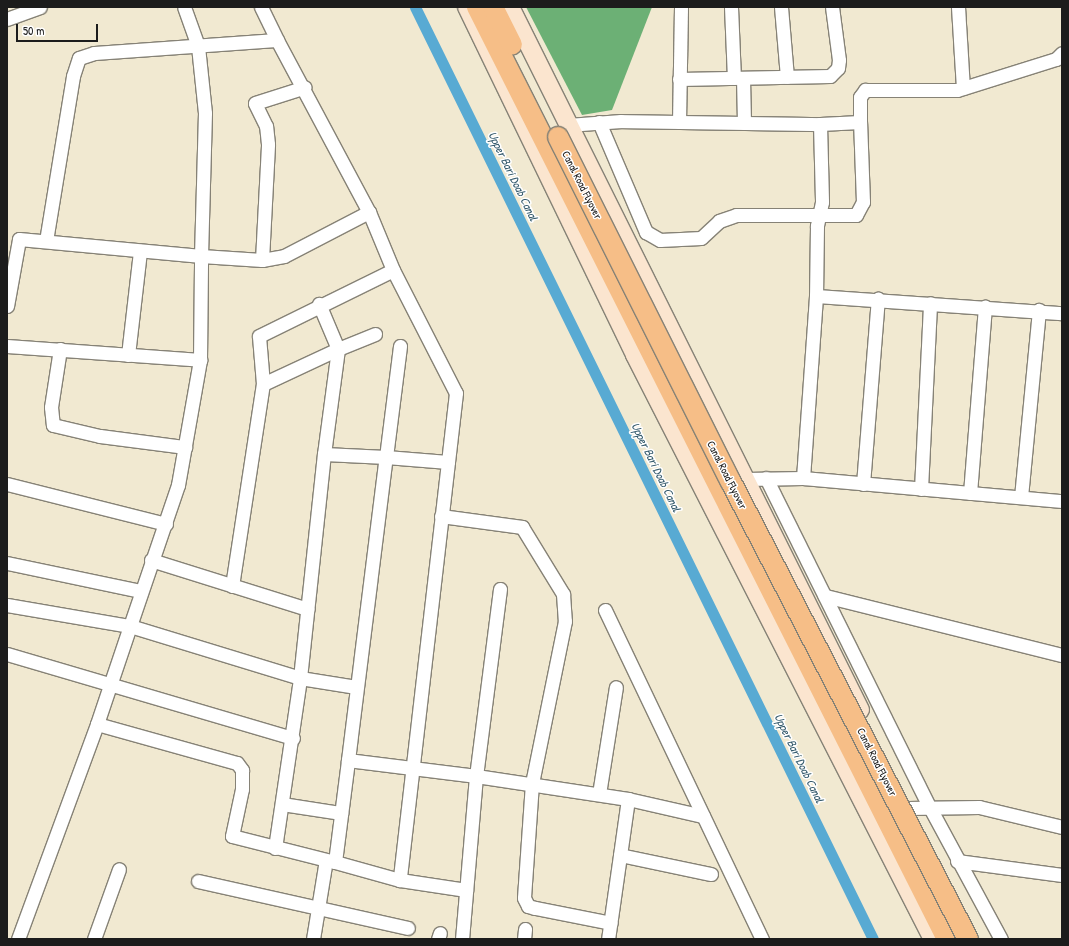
<!DOCTYPE html>
<style>
body{margin:0}
#map{position:relative;width:1069px;height:946px;overflow:hidden;background:#f1e9d1;font-family:"Patrick Hand",sans-serif}
div>[style]{position:absolute}
.forest>*{inset:0;background:#6cb075}
.canal>*{height:11px;margin:-5.5px;padding:0 5.5px;transform-origin:5.5px;border-radius:5.5px;background:#58aad3}
.roads{filter:drop-shadow(1px 0 #868276) drop-shadow(-1px 0 #868276) drop-shadow(0 1px #868276) drop-shadow(0 -1px #868276)}
.street>*{height:13px;margin:-6.5px;padding:0 6.5px;transform-origin:6.5px;border-radius:6.5px;background:#fff}
.secondary>*{height:18px;margin:-9px;padding:0 9px;transform-origin:9px;border-radius:9px;background:#fbe5cf}
.primary>*{height:20px;margin:-10px;padding:0 10px;transform-origin:10px;border-radius:10px;background:#f6be87}
.bridges{filter:drop-shadow(1px 0 #868276) drop-shadow(-1px 0 #868276) drop-shadow(0 1px #868276) drop-shadow(0 -1px #868276)}
.primary-bridge>*{height:20px;margin:-10px;padding:0 10px;transform-origin:10px;border-radius:10px;background:#f6be87}
span{translate:-50% -50%;white-space:nowrap;text-align:center;line-height:1.15;-webkit-text-stroke:3px #fff;paint-order:stroke}
.street-label{font-size:11px;color:#1c1c1c}
.water-label{font-size:12px;color:#375c6e;font-style:italic}
.frame{position:absolute;inset:0;border:8px solid #1c1c1c;pointer-events:none}
.scale{position:absolute;left:16px;top:24px;width:82px;height:18px;box-sizing:border-box;border:2px solid #1c1c1c;border-top:0;padding-left:5px;font-size:12px;line-height:14px;white-space:nowrap;color:#1c1c1c;-webkit-text-stroke:3px #fff;paint-order:stroke}
</style>
<div id="map">
<div class="forest">
<i style="clip-path:polygon(526px 7px,652px 7px,612px 110px,582px 115px)"></i>
</div>
<div class="canal">
<i style="left:415px;top:7px;width:1038px;rotate:63.83deg"></i>
</div>
<div class="roads">
<div class="street">
<i style="left:261px;top:7px;width:37px;rotate:64deg"></i>
<i style="left:731px;top:7px;width:71px;rotate:87.6deg"></i>
<i style="left:781px;top:7px;width:70px;rotate:85.1deg"></i>
<i style="left:958px;top:7px;width:81px;rotate:86.5deg"></i>
<i style="left:7px;top:19px;width:35px;rotate:-20deg"></i>
<i style="left:743px;top:78px;width:45px;rotate:88.7deg"></i>
<i style="left:679px;top:79px;width:151px;rotate:-1.1deg"></i>
<i style="left:830px;top:76px;width:11px;rotate:-45deg"></i>
<i style="left:838px;top:68px;width:8px;rotate:-83deg"></i>
<i style="left:839px;top:60px;width:53px;rotate:-97.5deg"></i>
<i style="left:599px;top:122px;width:120px;rotate:66.9deg"></i>
<i style="left:646px;top:232px;width:16px;rotate:30deg"></i>
<i style="left:660px;top:240px;width:41px;rotate:-2.8deg"></i>
<i style="left:701px;top:238px;width:25px;rotate:-43deg"></i>
<i style="left:719px;top:221px;width:18px;rotate:-19deg"></i>
<i style="left:736px;top:215px;width:120px"></i>
<i style="left:856px;top:215px;width:15px;rotate:-62deg"></i>
<i style="left:863px;top:202px;width:80px;rotate:-92.1deg"></i>
<i style="left:860px;top:122px;width:40px;rotate:177.1deg"></i>
<i style="left:679px;top:122px;width:115px;rotate:-89deg"></i>
<i style="left:860px;top:122px;width:25px;rotate:-90deg"></i>
<i style="left:860px;top:97px;width:9px;rotate:-54deg"></i>
<i style="left:865px;top:90px;width:92px"></i>
<i style="left:957px;top:90px;width:104px;rotate:-17.4deg"></i>
<i style="left:1056px;top:59px;width:8px;rotate:-45deg"></i>
<i style="left:568px;top:125px;width:53px;rotate:-4.3deg"></i>
<i style="left:621px;top:121px;width:199px;rotate:0.9deg"></i>
<i style="left:820px;top:124px;width:78px;rotate:88.5deg"></i>
<i style="left:822px;top:202px;width:25px;rotate:102deg"></i>
<i style="left:817px;top:226px;width:70px;rotate:90.8deg"></i>
<i style="left:46px;top:241px;width:167px;rotate:-80.7deg"></i>
<i style="left:73px;top:76px;width:19px;rotate:-72deg"></i>
<i style="left:79px;top:58px;width:16px;rotate:-18deg"></i>
<i style="left:94px;top:53px;width:183px;rotate:-4.1deg"></i>
<i style="left:277px;top:40px;width:195px;rotate:61.9deg"></i>
<i style="left:262px;top:260px;width:116px;rotate:-87deg"></i>
<i style="left:268px;top:144px;width:18px;rotate:-96deg"></i>
<i style="left:266px;top:126px;width:25px;rotate:-116deg"></i>
<i style="left:255px;top:103px;width:52px;rotate:-17.7deg"></i>
<i style="left:7px;top:306px;width:68px;rotate:-79.8deg"></i>
<i style="left:19px;top:239px;width:183px;rotate:5.3deg"></i>
<i style="left:201px;top:256px;width:143px;rotate:-88.4deg"></i>
<i style="left:205px;top:113px;width:67px;rotate:-96deg"></i>
<i style="left:198px;top:46px;width:41px;rotate:-109.7deg"></i>
<i style="left:7px;top:346px;width:194px;rotate:4.1deg"></i>
<i style="left:60px;top:349px;width:59px;rotate:98.8deg"></i>
<i style="left:51px;top:407px;width:18px;rotate:84deg"></i>
<i style="left:53px;top:425px;width:48px;rotate:13.2deg"></i>
<i style="left:100px;top:436px;width:86px;rotate:7.4deg"></i>
<i style="left:128px;top:355px;width:105px;rotate:-83.4deg"></i>
<i style="left:263px;top:384px;width:83px;rotate:-25deg"></i>
<i style="left:338px;top:349px;width:49px;rotate:-112.9deg"></i>
<i style="left:324px;top:454px;width:106px;rotate:-82.4deg"></i>
<i style="left:338px;top:349px;width:40px;rotate:-22deg"></i>
<i style="left:766px;top:478px;width:366px;rotate:63.6deg"></i>
<i style="left:929px;top:806px;width:151px;rotate:61.6deg"></i>
<i style="left:803px;top:478px;width:182px;rotate:-85.9deg"></i>
<i style="left:816px;top:296px;width:247px;rotate:4deg"></i>
<i style="left:746px;top:479px;width:57px;rotate:-1deg"></i>
<i style="left:803px;top:478px;width:260px;rotate:5.1deg"></i>
<i style="left:7px;top:484px;width:164px;rotate:14.1deg"></i>
<i style="left:863px;top:484px;width:186px;rotate:-85.4deg"></i>
<i style="left:921px;top:489px;width:186px;rotate:-87.2deg"></i>
<i style="left:970px;top:493px;width:187px;rotate:-85.4deg"></i>
<i style="left:1021px;top:497px;width:188px;rotate:-84.5deg"></i>
<i style="left:441px;top:516px;width:82px;rotate:7.7deg"></i>
<i style="left:522px;top:527px;width:79px;rotate:58.5deg"></i>
<i style="left:563px;top:594px;width:27px;rotate:86deg"></i>
<i style="left:565px;top:621px;width:165px;rotate:101.5deg"></i>
<i style="left:532px;top:783px;width:115px;rotate:94deg"></i>
<i style="left:524px;top:898px;width:9px;rotate:63deg"></i>
<i style="left:528px;top:906px;width:7px;rotate:16deg"></i>
<i style="left:535px;top:908px;width:77px;rotate:11.2deg"></i>
<i style="left:151px;top:560px;width:164px;rotate:17.4deg"></i>
<i style="left:7px;top:563px;width:137px;rotate:11.8deg"></i>
<i style="left:232px;top:586px;width:204px;rotate:-81.3deg"></i>
<i style="left:263px;top:384px;width:48px;rotate:-94.8deg"></i>
<i style="left:259px;top:336px;width:149px;rotate:-26.2deg"></i>
<i style="left:500px;top:589px;width:189px;rotate:97.3deg"></i>
<i style="left:476px;top:776px;width:154px;rotate:8.6deg"></i>
<i style="left:628px;top:799px;width:141px;rotate:98.1deg"></i>
<i style="left:825px;top:596px;width:244px;rotate:14deg"></i>
<i style="left:7px;top:605px;width:125px;rotate:9.7deg"></i>
<i style="left:130px;top:626px;width:149px;rotate:-71.2deg"></i>
<i style="left:178px;top:485px;width:127px;rotate:-80deg"></i>
<i style="left:200px;top:360px;width:104px;rotate:-89.4deg"></i>
<i style="left:201px;top:256px;width:61px;rotate:3.8deg"></i>
<i style="left:262px;top:260px;width:22px;rotate:-10deg"></i>
<i style="left:284px;top:256px;width:96px;rotate:-27.4deg"></i>
<i style="left:369px;top:212px;width:63px;rotate:67.5deg"></i>
<i style="left:393px;top:270px;width:138px;rotate:62.9deg"></i>
<i style="left:456px;top:393px;width:69px;rotate:96.6deg"></i>
<i style="left:605px;top:610px;width:365px;rotate:64.5deg"></i>
<i style="left:7px;top:654px;width:298px;rotate:16.4deg"></i>
<i style="left:97px;top:724px;width:103px;rotate:-71.4deg"></i>
<i style="left:130px;top:626px;width:178px;rotate:17deg"></i>
<i style="left:300px;top:678px;width:225px;rotate:-83.9deg"></i>
<i style="left:324px;top:454px;width:62px;rotate:2.8deg"></i>
<i style="left:386px;top:457px;width:112px;rotate:-82.8deg"></i>
<i style="left:348px;top:760px;width:305px;rotate:-82.9deg"></i>
<i style="left:386px;top:457px;width:62px;rotate:4.6deg"></i>
<i style="left:448px;top:462px;width:421px;rotate:96.6deg"></i>
<i style="left:400px;top:880px;width:67px;rotate:8.6deg"></i>
<i style="left:599px;top:794px;width:108px;rotate:-81deg"></i>
<i style="left:628px;top:799px;width:77px;rotate:12.8deg"></i>
<i style="left:282px;top:804px;width:60px;rotate:8.7deg"></i>
<i style="left:908px;top:808px;width:71px;rotate:-0.8deg"></i>
<i style="left:979px;top:807px;width:85px;rotate:13.5deg"></i>
<i style="left:275px;top:848px;width:172px;rotate:-81.6deg"></i>
<i style="left:300px;top:678px;width:57px;rotate:9.1deg"></i>
<i style="left:620px;top:855px;width:93px;rotate:11.8deg"></i>
<i style="left:957px;top:861px;width:106px;rotate:7.6deg"></i>
<i style="left:335px;top:862px;width:67px;rotate:15.5deg"></i>
<i style="left:198px;top:881px;width:215px;rotate:12.6deg"></i>
<i style="left:18px;top:939px;width:229px;rotate:-69.8deg"></i>
<i style="left:97px;top:724px;width:145px;rotate:15.6deg"></i>
<i style="left:237px;top:763px;width:9px;rotate:54deg"></i>
<i style="left:242px;top:770px;width:19px;rotate:90deg"></i>
<i style="left:242px;top:789px;width:48px;rotate:102deg"></i>
<i style="left:232px;top:836px;width:106px;rotate:14.2deg"></i>
<i style="left:335px;top:862px;width:103px;rotate:-82.7deg"></i>
<i style="left:348px;top:760px;width:129px;rotate:7.1deg"></i>
<i style="left:476px;top:776px;width:164px;rotate:94.9deg"></i>
<i style="left:94px;top:939px;width:74px;rotate:-70.3deg"></i>
<i style="left:313px;top:939px;width:80px;rotate:-80.7deg"></i>
<i style="left:438px;top:939px;width:6px;rotate:-72deg"></i>
<i style="left:524px;top:939px;width:10px;rotate:-84deg"></i>
</div>
<div class="secondary">
<i style="left:467px;top:7px;width:386px;rotate:64.2deg"></i>
<i style="left:635px;top:355px;width:656px;rotate:62.97deg"></i>
<i style="left:510px;top:7px;width:785px;rotate:63.53deg"></i>
</div>
<div class="primary">
<i style="left:477px;top:7px;width:1044px;rotate:63.24deg"></i>
<i style="left:493px;top:7px;width:42px;rotate:63.4deg"></i>
</div>
</div>
<div class="bridges">
<div class="primary-bridge">
<i style="left:558px;top:137px;width:386px;rotate:63.4deg"></i>
<i style="left:731px;top:482px;width:515px;rotate:62.59deg"></i>
</div>
</div>
<div class="street-label">
<span style="left:582px;top:185px;rotate:63deg">Canal Road Flyover</span>
<span style="left:727px;top:475px;rotate:63deg">Canal Road Flyover</span>
<span style="left:877px;top:762px;rotate:63deg">Canal Road Flyover</span>
</div>
<div class="water-label">
<span style="left:513px;top:176px;rotate:64deg">Upper Bari Doab Canal</span>
<span style="left:656px;top:467px;rotate:64deg">Upper Bari Doab Canal</span>
<span style="left:799px;top:758px;rotate:64deg">Upper Bari Doab Canal</span>
</div>
<div class="frame"></div>
<div class="scale">50 m</div>
</div>
